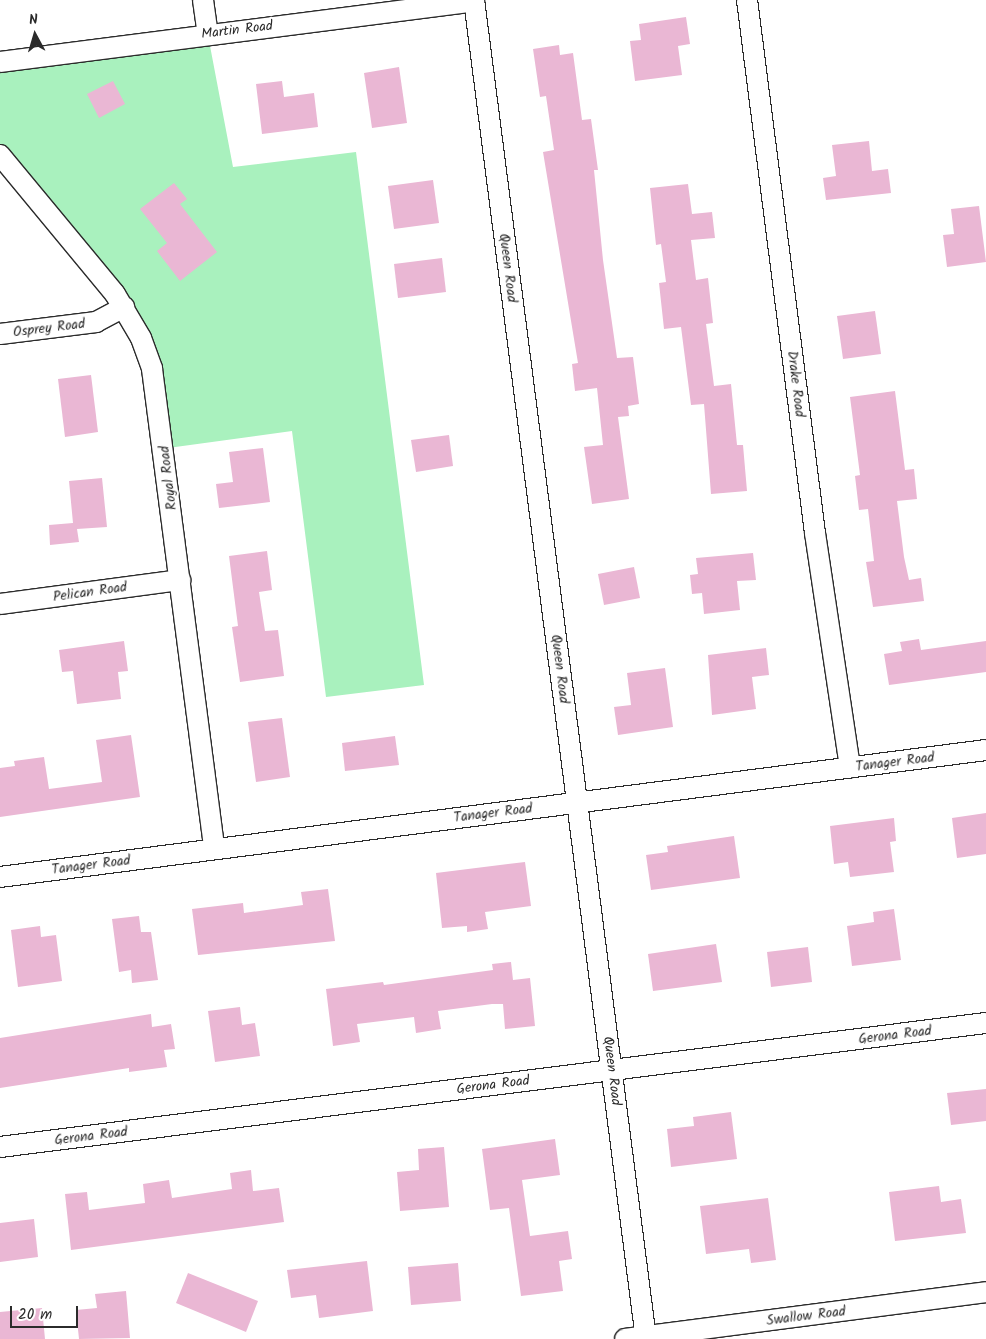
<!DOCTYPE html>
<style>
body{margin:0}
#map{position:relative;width:986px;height:1339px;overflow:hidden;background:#fff;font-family:Kalam,sans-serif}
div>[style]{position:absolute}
.green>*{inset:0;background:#a9f1be}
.building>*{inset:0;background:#eab7d4}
.roads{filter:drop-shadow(1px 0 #2b2b2b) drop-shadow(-1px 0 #2b2b2b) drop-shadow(0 1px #2b2b2b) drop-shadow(0 -1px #2b2b2b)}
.street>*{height:20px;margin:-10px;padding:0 10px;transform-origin:10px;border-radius:10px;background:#fff}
span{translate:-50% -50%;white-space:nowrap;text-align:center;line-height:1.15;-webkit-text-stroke:4px #fff;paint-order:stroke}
.street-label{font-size:14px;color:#2b2b2b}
.north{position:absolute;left:10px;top:10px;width:50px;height:50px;-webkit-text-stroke:4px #fff;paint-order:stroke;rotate:354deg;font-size:14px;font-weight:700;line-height:20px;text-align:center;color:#2b2b2b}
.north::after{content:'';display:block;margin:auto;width:18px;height:22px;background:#2b2b2b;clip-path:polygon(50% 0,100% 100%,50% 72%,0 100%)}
.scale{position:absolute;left:10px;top:1306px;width:68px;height:22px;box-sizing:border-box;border:2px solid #2b2b2b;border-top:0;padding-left:6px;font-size:15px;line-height:18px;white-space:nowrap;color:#2b2b2b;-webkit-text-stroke:4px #fff;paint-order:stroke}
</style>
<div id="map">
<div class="green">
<i style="clip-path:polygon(207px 30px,233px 167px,356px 152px,424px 685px,326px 697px,292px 431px,168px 448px,124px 314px,0 161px,0 64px)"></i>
</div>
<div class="building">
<i style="clip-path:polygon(686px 17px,690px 44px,678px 46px,682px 75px,635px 81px,630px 41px,641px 40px,639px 24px)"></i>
<i style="clip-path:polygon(559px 45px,560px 55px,573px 53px,582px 120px,591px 119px,598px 170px,594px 170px,603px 260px,617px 358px,633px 357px,639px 404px,628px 406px,629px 416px,618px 417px,629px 499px,592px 504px,584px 447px,603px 445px,597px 388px,575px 391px,572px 364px,578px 363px,543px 152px,554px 150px,546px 96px,540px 97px,533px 49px)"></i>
<i style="clip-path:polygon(399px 67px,407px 123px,372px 128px,364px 73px)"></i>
<i style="clip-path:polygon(113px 81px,125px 104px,99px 118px,87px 94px)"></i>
<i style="clip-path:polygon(282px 81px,284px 97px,314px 93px,318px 127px,262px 134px,256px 84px)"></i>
<i style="clip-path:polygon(869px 141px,872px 171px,888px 169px,891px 193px,826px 200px,823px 178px,836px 176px,832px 145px)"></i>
<i style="clip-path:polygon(433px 180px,439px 223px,394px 229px,388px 186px)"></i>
<i style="clip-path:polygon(174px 183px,187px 199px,180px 204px,217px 252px,180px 281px,157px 251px,167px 243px,140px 209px)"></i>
<i style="clip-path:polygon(688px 184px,692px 214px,712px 212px,715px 238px,691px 240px,696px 280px,708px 278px,713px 323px,706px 324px,714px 386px,731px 384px,737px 445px,743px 445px,747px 491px,711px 494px,704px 404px,691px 405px,681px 327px,664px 329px,659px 283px,666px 282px,661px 244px,656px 245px,650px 188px)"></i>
<i style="clip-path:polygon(979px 206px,986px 262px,947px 267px,943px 235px,954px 234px,951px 209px)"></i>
<i style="clip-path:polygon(442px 258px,446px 292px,398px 298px,394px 264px)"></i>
<i style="clip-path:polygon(875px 311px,881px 354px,843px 359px,837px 316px)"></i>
<i style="clip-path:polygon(91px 375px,98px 432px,65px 437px,58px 379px)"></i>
<i style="clip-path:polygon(895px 391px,905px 470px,914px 469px,917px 499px,897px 501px,904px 557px,909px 580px,921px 578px,924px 601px,873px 607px,866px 562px,874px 561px,868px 509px,859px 510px,855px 476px,860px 475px,850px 397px)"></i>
<i style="clip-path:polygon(449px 435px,453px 466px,416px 472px,411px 440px)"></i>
<i style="clip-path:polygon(263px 448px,270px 502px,219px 508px,216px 484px,233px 482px,229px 452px)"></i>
<i style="clip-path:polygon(102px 478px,107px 527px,77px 529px,79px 542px,50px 545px,49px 525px,73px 523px,69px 481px)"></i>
<i style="clip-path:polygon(267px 551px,272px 590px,259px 592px,265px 631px,278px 630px,284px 676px,240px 682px,232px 627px,238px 626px,229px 556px)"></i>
<i style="clip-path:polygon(753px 553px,756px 580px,737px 581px,740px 610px,704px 614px,702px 593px,692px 594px,690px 575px,698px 574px,696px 558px)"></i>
<i style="clip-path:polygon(634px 567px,640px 598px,604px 605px,598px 574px)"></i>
<i style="clip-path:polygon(919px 639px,921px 650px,986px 641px,986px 672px,889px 685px,884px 654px,902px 651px,900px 642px)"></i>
<i style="clip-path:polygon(124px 641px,128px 671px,118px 672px,121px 699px,77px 704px,73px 671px,62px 672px,59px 650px)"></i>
<i style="clip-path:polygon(766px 648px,769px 675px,752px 677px,756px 709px,712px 715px,708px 655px)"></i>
<i style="clip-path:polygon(665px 668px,673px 727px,618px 735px,614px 707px,631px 705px,627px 673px)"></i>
<i style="clip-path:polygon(282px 718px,290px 777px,256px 782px,248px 722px)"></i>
<i style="clip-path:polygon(131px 735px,140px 797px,0 817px,0 768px,15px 766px,14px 761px,44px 757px,49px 789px,102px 782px,96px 740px)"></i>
<i style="clip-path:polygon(395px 736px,399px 765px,345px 771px,342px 743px)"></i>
<i style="clip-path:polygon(986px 813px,986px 854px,957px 858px,952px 818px)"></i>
<i style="clip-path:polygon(894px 818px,896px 841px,890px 842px,894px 872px,850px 877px,848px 862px,834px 864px,830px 826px)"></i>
<i style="clip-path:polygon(734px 836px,740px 878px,651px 890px,646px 855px,668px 852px,667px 846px)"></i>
<i style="clip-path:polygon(525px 862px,531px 906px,485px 912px,488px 929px,467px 932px,467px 926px,442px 928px,436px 873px)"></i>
<i style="clip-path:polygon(328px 889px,335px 941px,198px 955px,192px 909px,243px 903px,244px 913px,303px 905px,301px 892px)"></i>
<i style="clip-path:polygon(894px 909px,901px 960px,852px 966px,847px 926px,874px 922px,873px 912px)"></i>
<i style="clip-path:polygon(139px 916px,141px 932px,151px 932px,158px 980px,132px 983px,131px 970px,119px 972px,112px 919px)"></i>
<i style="clip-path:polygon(40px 926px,41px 937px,56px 935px,62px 981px,18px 987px,11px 930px)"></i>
<i style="clip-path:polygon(716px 944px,722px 982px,653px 991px,648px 954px)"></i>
<i style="clip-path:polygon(808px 947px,812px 982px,771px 987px,767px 952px)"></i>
<i style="clip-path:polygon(511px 962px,513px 980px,530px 978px,535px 1026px,505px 1029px,503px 1004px,492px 1004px,438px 1011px,441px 1029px,416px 1033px,414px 1017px,357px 1024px,360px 1042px,333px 1046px,326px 989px,383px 982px,384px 985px,493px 970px,492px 964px)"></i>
<i style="clip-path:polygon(240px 1007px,242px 1025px,255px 1023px,260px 1056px,215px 1062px,208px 1011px)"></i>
<i style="clip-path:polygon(151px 1014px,152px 1027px,171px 1024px,175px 1049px,164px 1050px,167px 1067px,129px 1072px,129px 1068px,0 1088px,0 1038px)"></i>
<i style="clip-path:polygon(986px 1089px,986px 1121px,951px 1125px,947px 1093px)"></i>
<i style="clip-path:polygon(731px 1112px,737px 1159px,671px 1167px,667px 1129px,694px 1126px,693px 1117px)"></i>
<i style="clip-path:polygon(555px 1139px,560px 1175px,522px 1180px,530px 1236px,568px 1231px,572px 1259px,559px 1261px,563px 1291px,521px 1296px,509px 1208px,490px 1210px,482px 1149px)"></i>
<i style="clip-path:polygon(444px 1147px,449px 1207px,400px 1211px,397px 1172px,419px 1170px,418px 1149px)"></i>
<i style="clip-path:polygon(251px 1170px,253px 1191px,279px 1188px,284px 1222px,71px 1250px,65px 1194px,87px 1192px,89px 1210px,145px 1203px,143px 1184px,169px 1180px,172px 1198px,232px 1189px,230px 1173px)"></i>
<i style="clip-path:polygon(939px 1186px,941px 1202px,961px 1199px,966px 1233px,895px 1241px,889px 1192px)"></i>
<i style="clip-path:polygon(768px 1198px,776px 1260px,751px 1263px,749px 1249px,706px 1254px,700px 1206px)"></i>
<i style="clip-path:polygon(34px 1219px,38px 1257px,0 1262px,0 1223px)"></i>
<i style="clip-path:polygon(367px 1261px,373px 1311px,319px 1318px,316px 1295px,291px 1298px,287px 1270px)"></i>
<i style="clip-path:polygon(458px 1263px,461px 1301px,411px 1305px,408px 1267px)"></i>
<i style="clip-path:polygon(188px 1273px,258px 1301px,246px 1332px,176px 1303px)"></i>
<i style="clip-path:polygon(126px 1291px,130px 1338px,79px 1339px,76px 1310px,97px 1308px,95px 1294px)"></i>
<i style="clip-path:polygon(42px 1308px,45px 1339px,0 1339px,0 1312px)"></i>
</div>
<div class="roads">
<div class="street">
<i style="left:203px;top:0;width:34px;rotate:82deg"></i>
<i style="left:474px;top:0;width:1350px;rotate:82.68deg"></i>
<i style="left:747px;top:0;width:537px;rotate:82.73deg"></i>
<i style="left:815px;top:533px;width:237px;rotate:81.5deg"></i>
<i style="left:0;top:62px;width:478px;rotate:-7.3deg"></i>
<i style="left:0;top:155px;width:180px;rotate:50.4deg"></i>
<i style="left:115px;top:294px;width:51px;rotate:59.4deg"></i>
<i style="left:141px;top:338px;width:33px;rotate:70deg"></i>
<i style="left:152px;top:369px;width:484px;rotate:82.6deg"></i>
<i style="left:0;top:334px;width:97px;rotate:-7.1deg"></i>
<i style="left:96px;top:322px;width:32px;rotate:-28deg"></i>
<i style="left:0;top:604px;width:182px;rotate:-7.6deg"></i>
<i style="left:0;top:877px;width:994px;rotate:-7.34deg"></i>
<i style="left:0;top:1147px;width:994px;rotate:-7.17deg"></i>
<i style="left:625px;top:1339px;width:364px;rotate:-7.4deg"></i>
</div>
</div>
<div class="street-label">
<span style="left:237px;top:30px;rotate:-7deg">Martin Road</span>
<span style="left:508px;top:268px;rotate:83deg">Queen Road</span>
<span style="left:49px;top:328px;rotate:-7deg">Osprey Road</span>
<span style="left:796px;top:384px;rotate:83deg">Drake Road</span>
<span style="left:168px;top:478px;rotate:-97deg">Royal Road</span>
<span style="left:90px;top:592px;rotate:-8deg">Pelican Road</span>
<span style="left:560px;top:669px;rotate:83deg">Queen Road</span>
<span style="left:895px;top:762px;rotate:-7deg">Tanager Road</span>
<span style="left:493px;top:813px;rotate:-7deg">Tanager Road</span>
<span style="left:91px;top:865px;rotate:-7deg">Tanager Road</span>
<span style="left:895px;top:1035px;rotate:-7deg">Gerona Road</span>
<span style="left:612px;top:1071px;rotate:83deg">Queen Road</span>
<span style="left:493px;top:1085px;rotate:-7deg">Gerona Road</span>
<span style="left:91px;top:1136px;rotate:-7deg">Gerona Road</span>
<span style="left:806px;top:1316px;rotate:-7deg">Swallow Road</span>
</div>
<div class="north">N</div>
<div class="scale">20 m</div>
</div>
